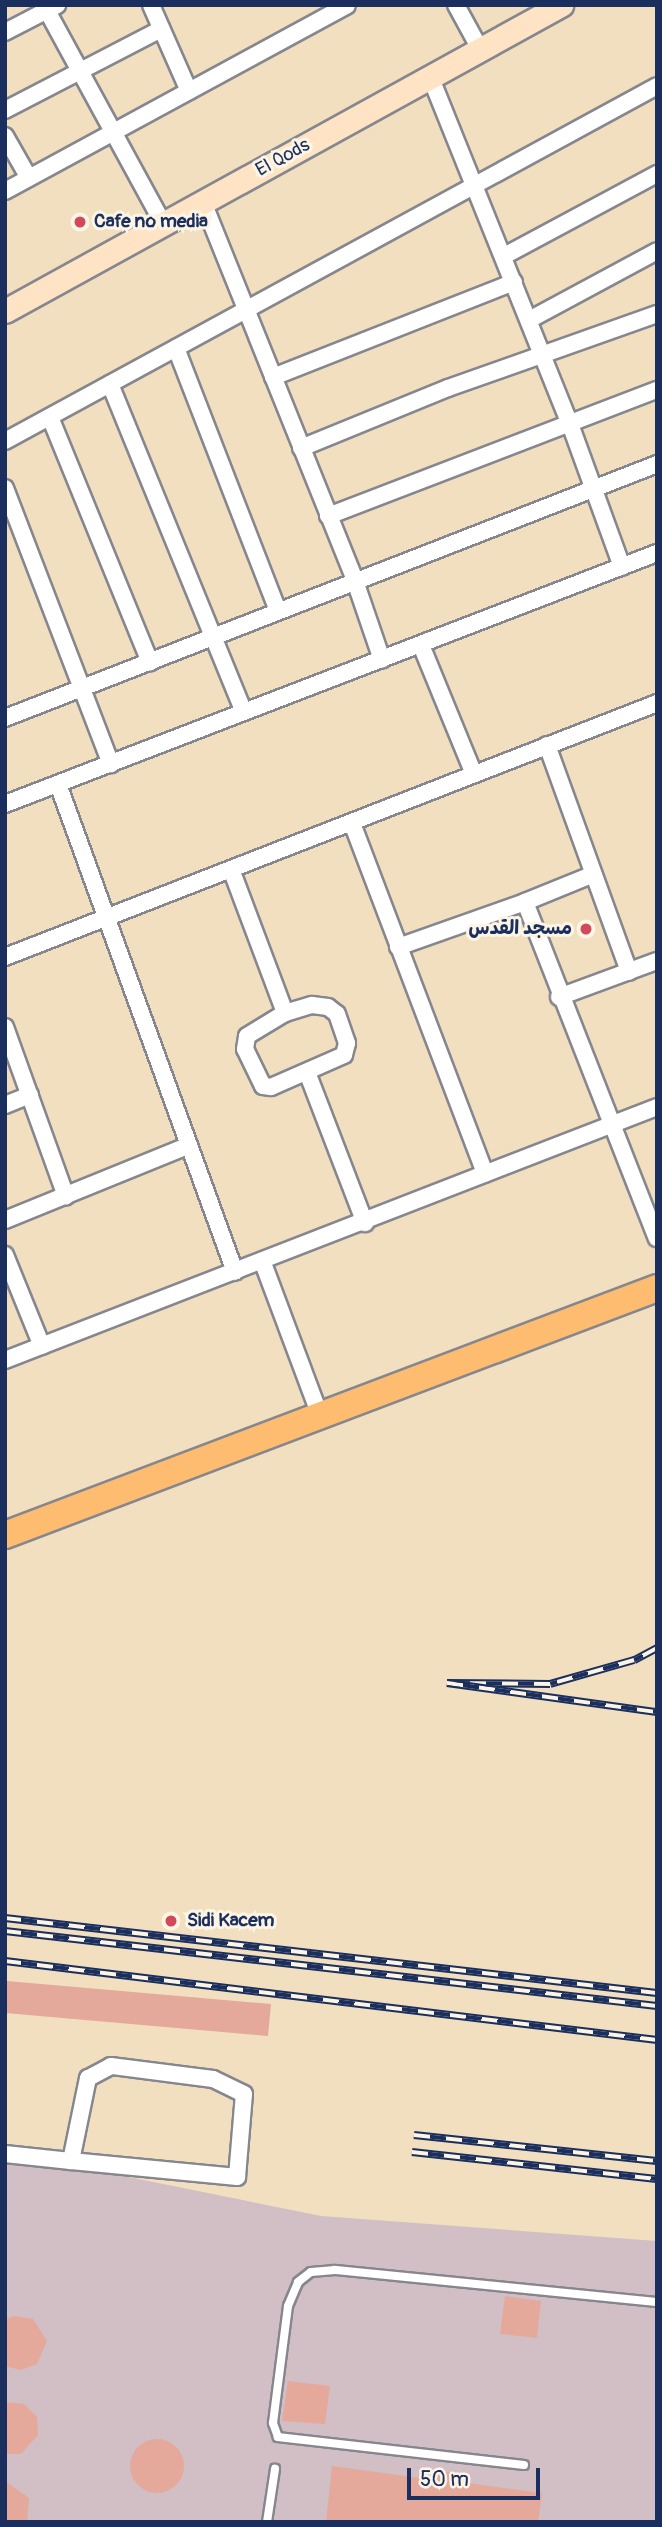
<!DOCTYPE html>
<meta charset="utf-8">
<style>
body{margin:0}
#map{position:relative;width:662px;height:2527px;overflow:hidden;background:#f1dfbf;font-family:Pangolin,"Playpen Sans Arabic",sans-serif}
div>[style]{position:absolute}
.industrial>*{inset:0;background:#d2bec5}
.building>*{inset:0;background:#e5a99b}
.round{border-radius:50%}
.roads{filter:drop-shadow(2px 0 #86878e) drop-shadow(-2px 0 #86878e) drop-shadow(0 2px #86878e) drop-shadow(0 -2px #86878e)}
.lane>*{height:8px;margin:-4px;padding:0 4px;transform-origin:4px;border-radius:4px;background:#fff}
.street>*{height:16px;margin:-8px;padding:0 8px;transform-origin:8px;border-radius:8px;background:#fff}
.secondary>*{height:23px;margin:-11.5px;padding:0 11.5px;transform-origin:11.5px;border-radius:11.5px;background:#fee4c5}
.primary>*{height:26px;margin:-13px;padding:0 13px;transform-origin:13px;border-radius:13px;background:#fdbc6f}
.rail>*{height:8px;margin-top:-4px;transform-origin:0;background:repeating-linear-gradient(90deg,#fcf5e5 0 16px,#1b2f5e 0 32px);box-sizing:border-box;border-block:2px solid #1b2f5e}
.dots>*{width:19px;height:19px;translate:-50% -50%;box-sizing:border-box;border:4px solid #fcf5e5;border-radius:50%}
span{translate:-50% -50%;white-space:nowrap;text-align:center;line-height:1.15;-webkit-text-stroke:6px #fcf5e5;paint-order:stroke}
.street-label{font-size:19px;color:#1b2f5e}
.poi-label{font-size:19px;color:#1b2f5e;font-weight:700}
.left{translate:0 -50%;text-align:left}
.right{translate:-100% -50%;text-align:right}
.frame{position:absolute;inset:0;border:7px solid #1b2f5e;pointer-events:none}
.scale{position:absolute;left:407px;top:2468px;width:133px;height:32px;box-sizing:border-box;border:4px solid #1b2f5e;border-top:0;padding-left:9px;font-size:21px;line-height:24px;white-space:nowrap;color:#1b2f5e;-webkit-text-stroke:5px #fcf5e5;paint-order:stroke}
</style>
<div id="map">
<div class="industrial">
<i style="clip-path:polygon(5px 2152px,321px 2216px,657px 2241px,657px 2522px,5px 2522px)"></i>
</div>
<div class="building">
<i style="clip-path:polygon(7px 1981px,271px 2004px,268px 2036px,5px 2013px)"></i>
<i style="clip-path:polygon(505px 2296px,541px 2301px,537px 2338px,500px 2334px)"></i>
<i style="clip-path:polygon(14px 2316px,33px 2319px,47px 2341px,37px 2364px,21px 2370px,5px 2366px,5px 2320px)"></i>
<i style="clip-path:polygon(288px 2381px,330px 2386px,325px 2424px,282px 2421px)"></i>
<i style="clip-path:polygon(5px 2402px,24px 2404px,37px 2417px,38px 2435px,21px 2454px,5px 2454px)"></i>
<i class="round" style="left:130px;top:2439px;width:54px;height:54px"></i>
<i style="clip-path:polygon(332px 2466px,435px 2480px,437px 2471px,462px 2474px,461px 2482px,542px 2493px,538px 2522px,326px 2522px)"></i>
<i style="clip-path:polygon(5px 2481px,29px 2498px,27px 2522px,5px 2522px)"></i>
</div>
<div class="roads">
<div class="lane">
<i style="left:524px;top:2465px;width:248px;rotate:-173.5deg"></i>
<i style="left:278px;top:2437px;width:15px;rotate:-110deg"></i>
<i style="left:273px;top:2423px;width:118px;rotate:-82.7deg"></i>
<i style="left:288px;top:2306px;width:26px;rotate:-67deg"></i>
<i style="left:298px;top:2282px;width:16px;rotate:-38deg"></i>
<i style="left:311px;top:2272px;width:24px;rotate:-5deg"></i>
<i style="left:335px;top:2270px;width:324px;rotate:5.7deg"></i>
<i style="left:267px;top:2522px;width:54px;rotate:-81.4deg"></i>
</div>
<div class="street">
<i style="left:44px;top:5px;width:248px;rotate:61.4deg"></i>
<i style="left:151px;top:5px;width:94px;rotate:66.2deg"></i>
<i style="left:456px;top:5px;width:50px;rotate:61.4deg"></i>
<i style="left:5px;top:32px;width:59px;rotate:-27.4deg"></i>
<i style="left:430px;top:76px;width:375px;rotate:68.1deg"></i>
<i style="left:570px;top:424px;width:152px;rotate:70deg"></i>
<i style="left:5px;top:110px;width:176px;rotate:-27.4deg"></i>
<i style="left:5px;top:136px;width:48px;rotate:60.3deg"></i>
<i style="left:5px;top:191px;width:389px;rotate:-28.5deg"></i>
<i style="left:203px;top:202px;width:408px;rotate:68.1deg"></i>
<i style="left:355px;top:581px;width:83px;rotate:71.1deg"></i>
<i style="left:504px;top:256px;width:174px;rotate:-28.2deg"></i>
<i style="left:529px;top:320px;width:145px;rotate:-28.3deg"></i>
<i style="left:176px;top:348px;width:282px;rotate:68.8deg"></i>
<i style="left:273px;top:377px;width:259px;rotate:-21.5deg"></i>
<i style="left:110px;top:384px;width:354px;rotate:67.8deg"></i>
<i style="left:50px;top:417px;width:265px;rotate:67.8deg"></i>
<i style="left:5px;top:441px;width:742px;rotate:-28.57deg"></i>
<i style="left:301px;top:448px;width:159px;rotate:-22.2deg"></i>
<i style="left:448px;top:388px;width:222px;rotate:-19.5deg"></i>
<i style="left:5px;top:488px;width:296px;rotate:69deg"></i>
<i style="left:328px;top:516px;width:352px;rotate:-21deg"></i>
<i style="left:421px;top:645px;width:139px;rotate:67.7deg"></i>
<i style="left:5px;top:718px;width:700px;rotate:-21.28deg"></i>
<i style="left:547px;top:745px;width:241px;rotate:70.1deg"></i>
<i style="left:58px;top:784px;width:519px;rotate:70.06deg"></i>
<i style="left:5px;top:804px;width:699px;rotate:-21.06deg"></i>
<i style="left:352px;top:823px;width:375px;rotate:69.2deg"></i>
<i style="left:231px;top:869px;width:154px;rotate:69.4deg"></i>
<i style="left:525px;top:902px;width:74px;rotate:-22.1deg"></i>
<i style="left:398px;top:947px;width:135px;rotate:-19.5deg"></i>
<i style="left:525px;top:902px;width:361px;rotate:68.6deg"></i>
<i style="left:5px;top:957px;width:700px;rotate:-21.28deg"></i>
<i style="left:559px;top:997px;width:104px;rotate:-20.2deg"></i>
<i style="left:312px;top:1005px;width:16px;rotate:7deg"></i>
<i style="left:328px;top:1007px;width:11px;rotate:38deg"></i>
<i style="left:337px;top:1014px;width:31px;rotate:71deg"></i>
<i style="left:347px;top:1043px;width:12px;rotate:104deg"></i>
<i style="left:344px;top:1055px;width:80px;rotate:156.3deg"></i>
<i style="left:271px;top:1087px;width:8px;rotate:-173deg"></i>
<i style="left:263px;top:1086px;width:41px;rotate:-115.9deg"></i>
<i style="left:245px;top:1049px;width:13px;rotate:-81deg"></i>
<i style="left:247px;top:1036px;width:44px;rotate:-31.2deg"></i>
<i style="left:285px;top:1013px;width:28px;rotate:-17deg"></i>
<i style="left:5px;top:1027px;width:180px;rotate:70.2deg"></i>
<i style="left:307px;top:1072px;width:162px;rotate:69deg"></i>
<i style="left:5px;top:1105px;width:27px;rotate:-22deg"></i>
<i style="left:5px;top:1220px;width:196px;rotate:-22.1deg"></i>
<i style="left:5px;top:1255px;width:98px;rotate:67.9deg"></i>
<i style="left:263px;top:1263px;width:165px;rotate:69.5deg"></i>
<i style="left:5px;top:1360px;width:699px;rotate:-21.21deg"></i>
<i style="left:5px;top:2154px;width:66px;rotate:6.1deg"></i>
<i style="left:71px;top:2161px;width:167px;rotate:5.5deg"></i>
<i style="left:237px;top:2177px;width:83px;rotate:-85.2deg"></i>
<i style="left:244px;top:2094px;width:34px;rotate:-154deg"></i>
<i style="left:213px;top:2079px;width:103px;rotate:-172.7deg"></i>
<i style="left:111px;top:2066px;width:26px;rotate:152deg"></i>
<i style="left:88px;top:2078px;width:85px;rotate:101.6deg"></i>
</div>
<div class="secondary">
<i style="left:5px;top:311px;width:635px;rotate:-28.83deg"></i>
</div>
<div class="primary">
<i style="left:5px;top:1535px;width:697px;rotate:-20.75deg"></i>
</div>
</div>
<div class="rail">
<i style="left:657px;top:1648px;width:26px;rotate:152deg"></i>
<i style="left:634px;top:1660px;width:87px;rotate:164.1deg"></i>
<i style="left:550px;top:1684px;width:103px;rotate:-179.4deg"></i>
<i style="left:447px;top:1683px;width:212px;rotate:7.9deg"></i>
<i style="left:5px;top:1918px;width:656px;rotate:6.56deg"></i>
<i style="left:5px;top:1931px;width:656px;rotate:6.56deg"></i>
<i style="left:5px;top:1961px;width:657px;rotate:6.91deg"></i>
<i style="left:414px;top:2135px;width:244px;rotate:6.1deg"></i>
<i style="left:412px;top:2152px;width:246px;rotate:6.3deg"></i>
</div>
<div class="dots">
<i style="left:80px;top:222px;background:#d1495b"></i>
<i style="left:586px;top:929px;background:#d1495b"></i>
<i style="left:171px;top:1921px;background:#d1495b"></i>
</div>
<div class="street-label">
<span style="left:283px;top:158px;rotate:-29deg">El Qods</span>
</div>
<div class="poi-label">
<span class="left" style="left:94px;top:222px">Cafe no media</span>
<span class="right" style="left:572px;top:929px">مسجد القدس</span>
<span class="left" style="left:187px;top:1921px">Sidi Kacem</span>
</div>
<div class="frame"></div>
<div class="scale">50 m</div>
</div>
